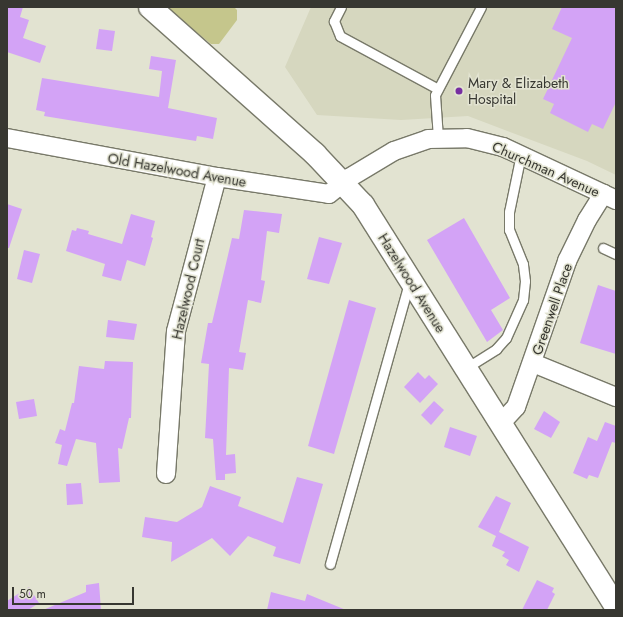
<!DOCTYPE html>
<style>
body{margin:0}
#map{position:relative;width:623px;height:617px;overflow:hidden;background:#e2e3d1;font-family:Jost,sans-serif}
div>[style]{position:absolute}
.built>*{inset:0;background:#d6d7bf}
.green>*{inset:0;background:#c5c68c}
.building>*{inset:0;background:#d3a3f6}
.roads{filter:drop-shadow(1px 0 #787969) drop-shadow(-1px 0 #787969) drop-shadow(0 1px #787969) drop-shadow(0 -1px #787969)}
.service>*{height:9px;margin:-4.5px;padding:0 4.5px;transform-origin:4.5px;border-radius:4.5px;background:#fff}
.minor>*{height:18px;margin:-9px;padding:0 9px;transform-origin:9px;border-radius:9px;background:#fff}
.tertiary>*{height:22px;margin:-11px;padding:0 11px;transform-origin:11px;border-radius:11px;background:#fff}
.dots>*{width:11px;height:11px;translate:-50% -50%;box-sizing:border-box;border:2px solid #e2e3d1;border-radius:50%}
span{translate:-50% -50%;white-space:nowrap;text-align:center;line-height:1.15;-webkit-text-stroke:3px #e2e3d1;paint-order:stroke}
.poi-label{font-size:14px;color:#373731}
.left{translate:0 -50%;text-align:left}
.street-label{font-size:14px;color:#373731}
.frame{position:absolute;inset:0;border:8px solid #373731;pointer-events:none}
.scale{position:absolute;left:12px;top:587px;width:122px;height:18px;box-sizing:border-box;border:2px solid #373731;border-top:0;padding-left:5px;font-size:12px;line-height:14px;white-space:nowrap;color:#373731;-webkit-text-stroke:3px #e2e3d1;paint-order:stroke}
</style>
<div id="map">
<div class="built">
<i style="clip-path:polygon(311px 7px,616px 7px,616px 175px,587px 161px,468px 116px,401px 120px,317px 115px,285px 67px)"></i>
</div>
<div class="green">
<i style="clip-path:polygon(165px 7px,234px 7px,237px 10px,237px 20px,219px 44px,211px 44px)"></i>
</div>
<div class="building">
<i style="clip-path:polygon(7px 7px,23px 7px,20px 17px,29px 20px,23px 38px,46px 46px,40px 63px,7px 52px)"></i>
<i style="clip-path:polygon(562px 7px,616px 7px,616px 102px,603px 129px,592px 124px,588px 132px,550px 113px,554px 104px,543px 99px,572px 38px,552px 29px)"></i>
<i style="clip-path:polygon(99px 29px,115px 31px,112px 51px,96px 49px)"></i>
<i style="clip-path:polygon(151px 56px,176px 60px,168px 108px,217px 118px,213px 139px,197px 136px,196px 141px,44px 116px,45px 112px,36px 110px,42px 78px,159px 97px,162px 71px,149px 69px)"></i>
<i style="clip-path:polygon(7px 204px,22px 209px,9px 248px,7px 248px)"></i>
<i style="clip-path:polygon(244px 210px,282px 214px,279px 233px,267px 231px,261px 280px,265px 281px,261px 303px,248px 300px,239px 352px,246px 353px,243px 370px,229px 368px,226px 455px,235px 454px,236px 473px,225px 474px,225px 480px,216px 480px,213px 439px,205px 438px,209px 364px,201px 363px,208px 323px,212px 323px,232px 238px,239px 239px)"></i>
<i style="clip-path:polygon(131px 214px,155px 221px,151px 237px,153px 238px,145px 266px,127px 260px,121px 281px,102px 276px,105px 264px,66px 251px,72px 230px,76px 231px,77px 228px,89px 231px,88px 234px,122px 244px)"></i>
<i style="clip-path:polygon(464px 218px,510px 298px,491px 310px,503px 330px,487px 342px,427px 240px)"></i>
<i style="clip-path:polygon(319px 237px,342px 243px,329px 284px,307px 279px)"></i>
<i style="clip-path:polygon(24px 250px,40px 254px,32px 283px,17px 279px)"></i>
<i style="clip-path:polygon(598px 285px,616px 291px,616px 354px,580px 343px)"></i>
<i style="clip-path:polygon(349px 300px,376px 308px,334px 454px,308px 446px)"></i>
<i style="clip-path:polygon(108px 320px,137px 324px,134px 340px,106px 337px)"></i>
<i style="clip-path:polygon(105px 361px,133px 362px,131px 418px,129px 418px,122px 449px,118px 448px,120px 482px,99px 483px,96px 443px,76px 439px,67px 466px,58px 464px,62px 445px,55px 443px,60px 429px,65px 431px,72px 403px,74px 403px,79px 366px,104px 369px)"></i>
<i style="clip-path:polygon(418px 372px,425px 379px,429px 375px,438px 384px,420px 403px,404px 387px)"></i>
<i style="clip-path:polygon(34px 399px,37px 416px,19px 419px,16px 402px)"></i>
<i style="clip-path:polygon(434px 401px,444px 410px,431px 425px,421px 415px)"></i>
<i style="clip-path:polygon(544px 411px,560px 422px,551px 438px,534px 429px)"></i>
<i style="clip-path:polygon(605px 422px,616px 426px,616px 443px,612px 442px,598px 478px,589px 475px,587px 479px,573px 473px,588px 437px,597px 441px)"></i>
<i style="clip-path:polygon(450px 427px,477px 436px,470px 456px,444px 447px)"></i>
<i style="clip-path:polygon(297px 477px,323px 484px,300px 564px,273px 556px,276px 547px,248px 536px,230px 556px,212px 538px,171px 562px,172px 542px,142px 537px,145px 517px,177px 522px,202px 507px,210px 486px,241px 497px,238px 506px,283px 523px)"></i>
<i style="clip-path:polygon(81px 483px,83px 504px,67px 505px,66px 484px)"></i>
<i style="clip-path:polygon(496px 496px,511px 503px,499px 532px,529px 547px,519px 572px,506px 565px,509px 560px,502px 556px,505px 552px,492px 546px,496px 536px,478px 527px)"></i>
<i style="clip-path:polygon(537px 580px,554px 588px,552px 592px,555px 594px,547px 610px,522px 610px)"></i>
<i style="clip-path:polygon(99px 583px,101px 610px,43px 610px,86px 592px,86px 585px)"></i>
<i style="clip-path:polygon(29px 587px,39px 603px,28px 610px,7px 610px,7px 601px)"></i>
<i style="clip-path:polygon(271px 592px,305px 601px,307px 594px,346px 610px,267px 610px)"></i>
</div>
<div class="roads">
<div class="service">
<i style="left:341px;top:7px;width:16px;rotate:117deg"></i>
<i style="left:334px;top:21px;width:16px;rotate:68deg"></i>
<i style="left:340px;top:36px;width:111px;rotate:28.4deg"></i>
<i style="left:438px;top:138px;width:43px;rotate:-94deg"></i>
<i style="left:435px;top:95px;width:99px;rotate:-62.4deg"></i>
<i style="left:603px;top:248px;width:14px;rotate:25deg"></i>
<i style="left:466px;top:368px;width:36px;rotate:-32deg"></i>
<i style="left:496px;top:349px;width:15px;rotate:-48deg"></i>
<i style="left:506px;top:338px;width:42px;rotate:-65.9deg"></i>
<i style="left:523px;top:300px;width:19px;rotate:-84deg"></i>
<i style="left:525px;top:281px;width:17px;rotate:-97deg"></i>
<i style="left:523px;top:264px;width:37px;rotate:-112deg"></i>
<i style="left:509px;top:230px;width:18px;rotate:-90deg"></i>
<i style="left:509px;top:212px;width:59px;rotate:-78.3deg"></i>
<i style="left:330px;top:564px;width:292px;rotate:-74.3deg"></i>
</div>
<div class="minor">
<i style="left:7px;top:138px;width:214px;rotate:10.5deg"></i>
<i style="left:217px;top:177px;width:113px;rotate:8.6deg"></i>
<i style="left:329px;top:194px;width:26px;rotate:-39deg"></i>
<i style="left:349px;top:178px;width:52px;rotate:-31deg"></i>
<i style="left:394px;top:151px;width:36px;rotate:-19deg"></i>
<i style="left:428px;top:139px;width:39px;rotate:-1deg"></i>
<i style="left:467px;top:138px;width:37px;rotate:14deg"></i>
<i style="left:503px;top:147px;width:125px;rotate:25.1deg"></i>
<i style="left:533px;top:363px;width:90px;rotate:22.3deg"></i>
<i style="left:501px;top:423px;width:22px;rotate:-47deg"></i>
<i style="left:516px;top:407px;width:155px;rotate:-70.7deg"></i>
<i style="left:567px;top:261px;width:46px;rotate:-64deg"></i>
<i style="left:587px;top:220px;width:31px;rotate:-58deg"></i>
<i style="left:166px;top:474px;width:143px;rotate:-86deg"></i>
<i style="left:176px;top:331px;width:159px;rotate:-75.1deg"></i>
</div>
<div class="tertiary">
<i style="left:150px;top:7px;width:221px;rotate:41.7deg"></i>
<i style="left:315px;top:154px;width:70px;rotate:46.7deg"></i>
<i style="left:363px;top:205px;width:475px;rotate:57.8deg"></i>
</div>
</div>
<div class="dots">
<i style="left:459px;top:91px;background:#772ea1"></i>
</div>
<div class="poi-label">
<span class="left" style="left:468px;top:91px">Mary &amp; Elizabeth<br>Hospital</span>
</div>
<div class="street-label">
<span style="left:546px;top:169px;rotate:24deg">Churchman Avenue</span>
<span style="left:177px;top:170px;rotate:10deg">Old Hazelwood Avenue</span>
<span style="left:412px;top:283px;rotate:58deg">Hazelwood Avenue</span>
<span style="left:188px;top:289px;rotate:-77deg">Hazelwood Court</span>
<span style="left:552px;top:309px;rotate:-71deg">Greenwell Place</span>
</div>
<div class="frame"></div>
<div class="scale">50 m</div>
</div>
